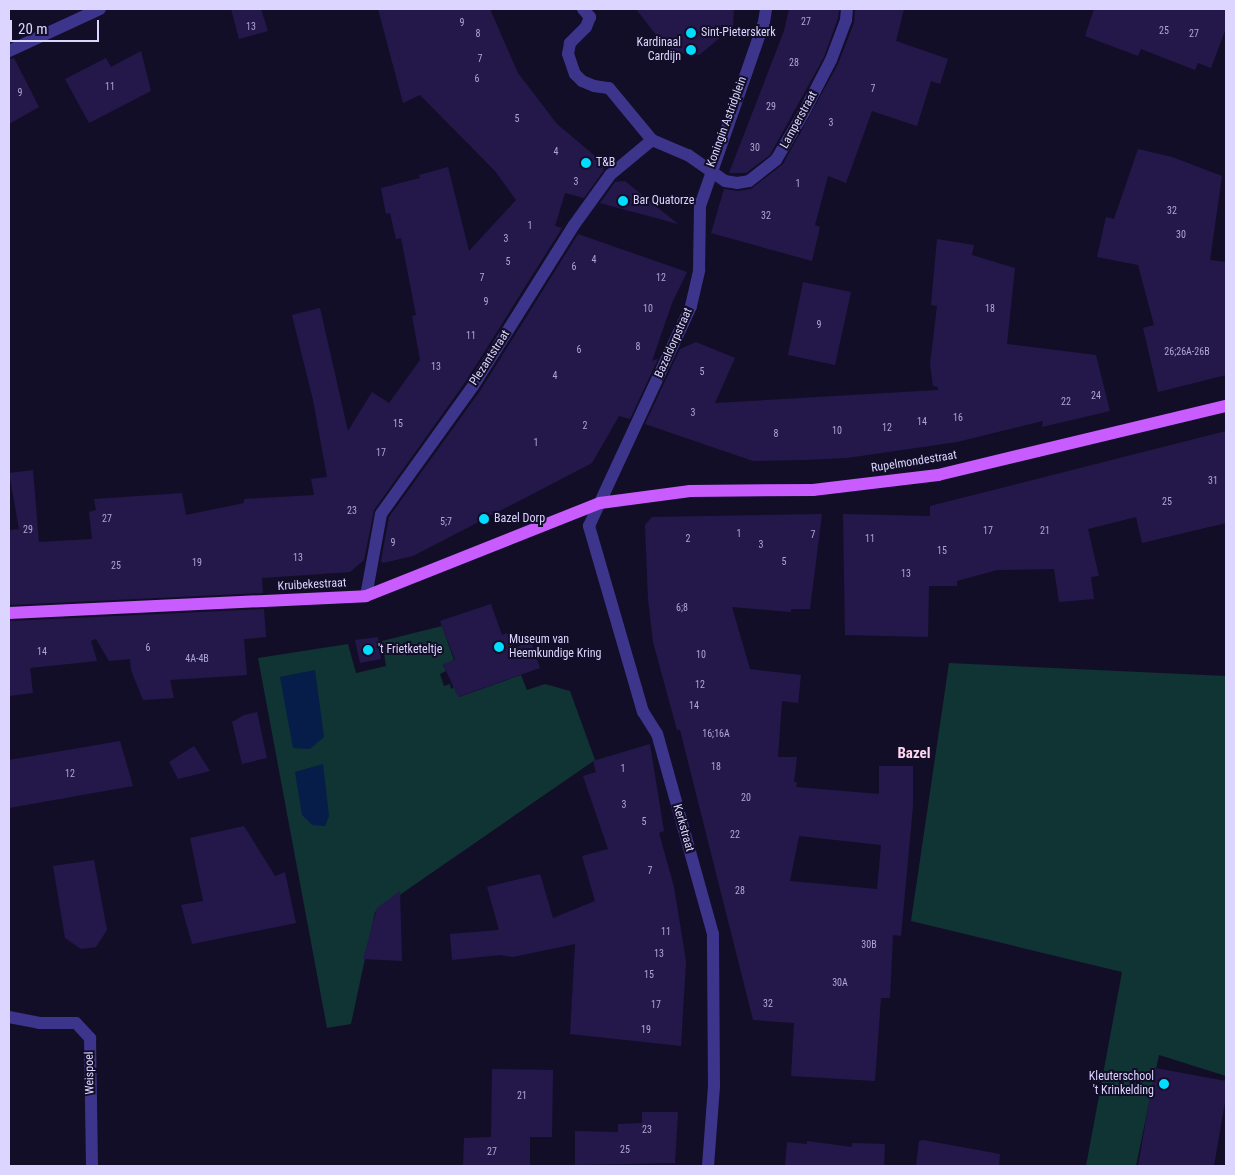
<!DOCTYPE html>
<style>
body{margin:0}
#map{position:relative;width:1235px;height:1175px;overflow:hidden;background:#130e28;font-family:"Roboto Condensed",sans-serif}
div>[style]{position:absolute}
.green>*{inset:0;background:#103333}
.water>*{inset:0;background:#061c49}
.building>*{inset:0;background:#24184b}
.minor>*{height:12px;margin:-6px;padding:0 6px;transform-origin:6px;border-radius:6px;background:#3c358b}
.major>*{height:12px;margin:-6px;padding:0 6px;transform-origin:6px;border-radius:6px;background:#c85cff}
.dots>*{width:14px;height:14px;translate:-50% -50%;box-sizing:border-box;border:2px solid #130e28;border-radius:50%}
span{translate:-50% -50%;white-space:nowrap;text-align:center;line-height:1.15;-webkit-text-stroke:4px #130e28;paint-order:stroke}
.number-label{font-size:10px;color:#ada6d2}
.number-label span{-webkit-text-stroke-width:0}
.poi-label{font-size:12px;color:#dbd5ff}
.left{translate:0 -50%;text-align:left}
.right{translate:-100% -50%;text-align:right}
.street-label{font-size:12px;color:#dbd5ff}
.quarter-label{font-size:15px;color:#ffd7ef;font-weight:700}
.frame{position:absolute;inset:0;border:10px solid #dbd5ff;pointer-events:none}
.scale{position:absolute;left:10px;top:20px;width:89px;height:22px;box-sizing:border-box;border:2px solid #dbd5ff;border-top:0;padding-left:6px;font-size:15px;line-height:18px;white-space:nowrap;color:#dbd5ff;-webkit-text-stroke:4px #130e28;paint-order:stroke}
</style>
<div id="map">
<div class="green">
<i style="clip-path:polygon(442px 626px,454px 660px,443px 665px,446px 671px,440px 674px,444px 686px,450px 684px,451px 689px,454px 687px,459px 697px,521px 675px,527px 690px,545px 684px,570px 691px,595px 760px,375px 912px,351px 1024px,327px 1028px,258px 658px,348px 644px,356px 673px,386px 666px,382px 641px)"></i>
<i style="clip-path:polygon(949px 663px,1226px 676px,1226px 1076px,1159px 1055px,1136px 1166px,1086px 1166px,1122px 972px,911px 921px)"></i>
</div>
<div class="water">
<i style="clip-path:polygon(315px 670px,324px 737px,310px 749px,293px 748px,280px 677px)"></i>
<i style="clip-path:polygon(323px 764px,329px 816px,325px 826px,312px 825px,302px 815px,295px 772px)"></i>
</div>
<div class="building">
<i style="clip-path:polygon(231px 9px,261px 9px,268px 31px,239px 39px)"></i>
<i style="clip-path:polygon(378px 9px,490px 9px,518px 73px,557px 124px,601px 161px,604px 170px,584px 198px,565px 193px,555px 226px,562px 228px,466px 381px,374px 510px,364px 560px,350px 572px,262px 578px,263px 593px,9px 605px,9px 530px,19px 529px,9px 473px,33px 470px,39px 542px,92px 539px,89px 512px,96px 510px,94px 499px,182px 493px,186px 515px,244px 503px,244px 499px,314px 495px,311px 479px,327px 477px,313px 400px,292px 315px,320px 308px,348px 431px,372px 392px,389px 403px,420px 360px,412px 316px,416px 315px,401px 238px,396px 239px,390px 213px,386px 214px,381px 188px,420px 178px,419px 175px,448px 167px,469px 251px,516px 200px,495px 171px,420px 95px,403px 103px)"></i>
<i style="clip-path:polygon(636px 9px,734px 9px,733px 27px,699px 55px,672px 52px,670px 53px)"></i>
<i style="clip-path:polygon(789px 9px,839px 9px,838px 18px,824px 57px,770px 155px,746px 173px,729px 173px,784px 31px)"></i>
<i style="clip-path:polygon(855px 9px,904px 9px,896px 41px,948px 59px,940px 84px,931px 81px,917px 126px,872px 111px,846px 183px,828px 176px,815px 225px,820px 227px,812px 261px,711px 233px,724px 189px,738px 191px,751px 189px,783px 164px,838px 64px,854px 23px)"></i>
<i style="clip-path:polygon(1094px 9px,1226px 9px,1226px 28px,1211px 68px,1198px 63px,1195px 70px,1141px 49px,1138px 56px,1085px 36px)"></i>
<i style="clip-path:polygon(141px 51px,151px 91px,89px 123px,65px 79px,106px 58px,111px 67px)"></i>
<i style="clip-path:polygon(14px 58px,39px 107px,9px 124px,9px 59px)"></i>
<i style="clip-path:polygon(1138px 149px,1172px 157px,1222px 176px,1210px 260px,1226px 262px,1226px 375px,1158px 392px,1143px 328px,1154px 325px,1138px 265px,1097px 257px,1106px 217px,1114px 219px)"></i>
<i style="clip-path:polygon(625px 181px,678px 224px,600px 203px,615px 182px)"></i>
<i style="clip-path:polygon(578px 234px,687px 272px,672px 303px,652px 361px,658px 359px,630px 419px,619px 416px,592px 463px,413px 556px,383px 563px,381px 561px,389px 517px,480px 391px)"></i>
<i style="clip-path:polygon(937px 239px,974px 245px,972px 255px,1015px 268px,1007px 344px,1096px 355px,1110px 411px,1042px 427px,1043px 421px,957px 442px,847px 458px,803px 460px,753px 461px,645px 424px,680px 349px,696px 342px,735px 358px,715px 403px,938px 390px,938px 387px,933px 386px,930px 364px,937px 306px,931px 305px)"></i>
<i style="clip-path:polygon(803px 282px,851px 292px,835px 365px,788px 355px)"></i>
<i style="clip-path:polygon(1226px 431px,1226px 523px,1142px 543px,1136px 517px,1088px 529px,1099px 576px,1091px 577px,1094px 599px,1059px 602px,1054px 569px,997px 570px,957px 581px,957px 586px,929px 586px,928px 637px,845px 635px,843px 514px,930px 516px,930px 506px)"></i>
<i style="clip-path:polygon(evenodd,822px 514px,810px 609px,791px 609px,791px 612px,732px 607px,750px 669px,801px 675px,798px 703px,782px 701px,778px 757px,797px 757px,794px 782px,797px 782px,796px 787px,879px 794px,879px 766px,913px 766px,913px 806px,901px 936px,893px 935px,890px 998px,881px 998px,875px 1081px,791px 1076px,794px 1023px,753px 1020px,680px 730px,677px 730px,653px 642px,648px 599px,645px 525px,652px 517px,822px 514px,799px 836px,881px 845px,877px 889px,790px 881px,799px 836px)"></i>
<i style="clip-path:polygon(491px 604px,502px 635px,507px 633px,513px 648px,531px 642px,540px 668px,458px 697px,443px 664px,455px 660px,440px 621px)"></i>
<i style="clip-path:polygon(264px 609px,266px 637px,244px 639px,247px 675px,170px 680px,174px 698px,143px 700px,131px 670px,130px 659px,109px 661px,96px 639px,91px 641px,97px 661px,30px 668px,33px 693px,9px 696px,9px 621px)"></i>
<i style="clip-path:polygon(378px 637px,381px 659px,360px 663px,355px 640px)"></i>
<i style="clip-path:polygon(257px 712px,267px 758px,242px 764px,232px 722px,244px 715px)"></i>
<i style="clip-path:polygon(120px 741px,133px 786px,9px 808px,9px 760px)"></i>
<i style="clip-path:polygon(650px 744px,664px 831px,659px 833px,674px 887px,686px 961px,681px 1046px,570px 1034px,575px 944px,513px 957px,500px 955px,452px 960px,450px 934px,499px 930px,487px 887px,540px 874px,553px 918px,595px 901px,582px 856px,608px 849px,583px 776px,596px 772px,593px 761px)"></i>
<i style="clip-path:polygon(194px 746px,210px 771px,178px 779px,169px 762px)"></i>
<i style="clip-path:polygon(244px 826px,275px 876px,285px 872px,296px 923px,192px 944px,181px 905px,203px 901px,190px 838px)"></i>
<i style="clip-path:polygon(94px 860px,107px 930px,96px 947px,81px 949px,65px 938px,53px 866px)"></i>
<i style="clip-path:polygon(400px 891px,402px 961px,363px 959px,377px 908px)"></i>
<i style="clip-path:polygon(1155px 1068px,1226px 1081px,1226px 1096px,1214px 1166px,1138px 1166px)"></i>
<i style="clip-path:polygon(492px 1069px,553px 1070px,552px 1137px,530px 1137px,530px 1166px,463px 1166px,464px 1138px,491px 1137px)"></i>
<i style="clip-path:polygon(642px 1112px,678px 1112px,675px 1163px,575px 1165px,575px 1131px,618px 1132px,618px 1124px,642px 1123px)"></i>
<i style="clip-path:polygon(923px 1140px,1000px 1154px,999px 1166px,916px 1166px,919px 1141px)"></i>
<i style="clip-path:polygon(807px 1141px,852px 1147px,852px 1143px,885px 1144px,884px 1166px,785px 1166px,787px 1142px,807px 1144px)"></i>
</div>
<div class="minor">
<i style="left:583px;top:9px;width:11px;rotate:49deg"></i>
<i style="left:590px;top:17px;width:11px;rotate:112deg"></i>
<i style="left:586px;top:27px;width:23px;rotate:135deg"></i>
<i style="left:570px;top:43px;width:11px;rotate:100deg"></i>
<i style="left:568px;top:54px;width:21px;rotate:71deg"></i>
<i style="left:575px;top:74px;width:10px;rotate:45deg"></i>
<i style="left:582px;top:81px;width:13px;rotate:23deg"></i>
<i style="left:594px;top:86px;width:15px;rotate:8deg"></i>
<i style="left:609px;top:88px;width:67px;rotate:50.4deg"></i>
<i style="left:652px;top:140px;width:39px;rotate:23deg"></i>
<i style="left:688px;top:155px;width:45px;rotate:35.1deg"></i>
<i style="left:725px;top:181px;width:12px;rotate:9deg"></i>
<i style="left:737px;top:183px;width:12px;rotate:-9deg"></i>
<i style="left:749px;top:181px;width:34px;rotate:-38deg"></i>
<i style="left:776px;top:160px;width:53px;rotate:-59.6deg"></i>
<i style="left:803px;top:114px;width:61px;rotate:-62.6deg"></i>
<i style="left:831px;top:60px;width:43px;rotate:-69.4deg"></i>
<i style="left:846px;top:20px;width:11px;rotate:-85deg"></i>
<i style="left:9px;top:51px;width:100px;rotate:-24.8deg"></i>
<i style="left:366px;top:596px;width:83px;rotate:-79.6deg"></i>
<i style="left:381px;top:514px;width:158px;rotate:-54.3deg"></i>
<i style="left:473px;top:386px;width:190px;rotate:-57.9deg"></i>
<i style="left:574px;top:225px;width:62px;rotate:-54.2deg"></i>
<i style="left:610px;top:175px;width:55px;rotate:-39.8deg"></i>
<i style="left:9px;top:1017px;width:31px;rotate:11deg"></i>
<i style="left:39px;top:1023px;width:37px"></i>
<i style="left:76px;top:1023px;width:21px;rotate:47deg"></i>
<i style="left:90px;top:1038px;width:128px;rotate:89.1deg"></i>
<i style="left:708px;top:1166px;width:80px;rotate:-85.7deg"></i>
<i style="left:714px;top:1086px;width:152px;rotate:-90.4deg"></i>
<i style="left:713px;top:934px;width:208px;rotate:-105.6deg"></i>
<i style="left:657px;top:734px;width:26px;rotate:-122deg"></i>
<i style="left:643px;top:712px;width:194px;rotate:-106.2deg"></i>
<i style="left:589px;top:526px;width:242px;rotate:-65.1deg"></i>
<i style="left:691px;top:306px;width:37px;rotate:-77deg"></i>
<i style="left:699px;top:270px;width:64px;rotate:-89.1deg"></i>
<i style="left:700px;top:206px;width:195px;rotate:-70.8deg"></i>
<i style="left:764px;top:22px;width:13px;rotate:-81deg"></i>
</div>
<div class="major">
<i style="left:9px;top:613px;width:357px;rotate:-2.7deg"></i>
<i style="left:366px;top:596px;width:252px;rotate:-21.7deg"></i>
<i style="left:600px;top:503px;width:91px;rotate:-7.6deg"></i>
<i style="left:690px;top:491px;width:123px;rotate:-0.5deg"></i>
<i style="left:813px;top:490px;width:126px;rotate:-6.8deg"></i>
<i style="left:938px;top:475px;width:296px;rotate:-13.5deg"></i>
</div>
<div class="dots">
<i style="left:691px;top:33px;background:#01dcff"></i>
<i style="left:691px;top:50px;background:#01dcff"></i>
<i style="left:586px;top:163px;background:#01dcff"></i>
<i style="left:623px;top:201px;background:#01dcff"></i>
<i style="left:484px;top:519px;background:#01dcff"></i>
<i style="left:499px;top:647px;background:#01dcff"></i>
<i style="left:368px;top:650px;background:#01dcff"></i>
<i style="left:1164px;top:1084px;background:#01dcff"></i>
</div>
<div class="number-label">
<span style="left:806px;top:22px">27</span>
<span style="left:462px;top:23px">9</span>
<span style="left:251px;top:27px">13</span>
<span style="left:1164px;top:31px">25</span>
<span style="left:478px;top:34px">8</span>
<span style="left:1194px;top:34px">27</span>
<span style="left:480px;top:59px">7</span>
<span style="left:794px;top:63px">28</span>
<span style="left:477px;top:79px">6</span>
<span style="left:110px;top:87px">11</span>
<span style="left:873px;top:89px">7</span>
<span style="left:20px;top:93px">9</span>
<span style="left:771px;top:107px">29</span>
<span style="left:517px;top:119px">5</span>
<span style="left:831px;top:123px">3</span>
<span style="left:755px;top:148px">30</span>
<span style="left:556px;top:152px">4</span>
<span style="left:576px;top:182px">3</span>
<span style="left:798px;top:184px">1</span>
<span style="left:1172px;top:211px">32</span>
<span style="left:766px;top:216px">32</span>
<span style="left:530px;top:226px">1</span>
<span style="left:1181px;top:235px">30</span>
<span style="left:506px;top:239px">3</span>
<span style="left:594px;top:260px">4</span>
<span style="left:508px;top:262px">5</span>
<span style="left:574px;top:267px">6</span>
<span style="left:482px;top:278px">7</span>
<span style="left:661px;top:278px">12</span>
<span style="left:486px;top:302px">9</span>
<span style="left:648px;top:309px">10</span>
<span style="left:990px;top:309px">18</span>
<span style="left:819px;top:325px">9</span>
<span style="left:471px;top:336px">11</span>
<span style="left:638px;top:347px">8</span>
<span style="left:579px;top:350px">6</span>
<span style="left:1187px;top:352px">26;26A-26B</span>
<span style="left:436px;top:367px">13</span>
<span style="left:702px;top:372px">5</span>
<span style="left:555px;top:376px">4</span>
<span style="left:1096px;top:396px">24</span>
<span style="left:1066px;top:402px">22</span>
<span style="left:693px;top:413px">3</span>
<span style="left:958px;top:418px">16</span>
<span style="left:922px;top:422px">14</span>
<span style="left:398px;top:424px">15</span>
<span style="left:585px;top:426px">2</span>
<span style="left:887px;top:428px">12</span>
<span style="left:837px;top:431px">10</span>
<span style="left:776px;top:434px">8</span>
<span style="left:536px;top:443px">1</span>
<span style="left:381px;top:453px">17</span>
<span style="left:1213px;top:481px">31</span>
<span style="left:1167px;top:502px">25</span>
<span style="left:352px;top:511px">23</span>
<span style="left:107px;top:519px">27</span>
<span style="left:446px;top:522px">5;7</span>
<span style="left:28px;top:530px">29</span>
<span style="left:988px;top:531px">17</span>
<span style="left:1045px;top:531px">21</span>
<span style="left:739px;top:534px">1</span>
<span style="left:813px;top:535px">7</span>
<span style="left:688px;top:539px">2</span>
<span style="left:870px;top:539px">11</span>
<span style="left:393px;top:543px">9</span>
<span style="left:761px;top:545px">3</span>
<span style="left:942px;top:551px">15</span>
<span style="left:298px;top:558px">13</span>
<span style="left:784px;top:562px">5</span>
<span style="left:197px;top:563px">19</span>
<span style="left:116px;top:566px">25</span>
<span style="left:906px;top:574px">13</span>
<span style="left:682px;top:608px">6;8</span>
<span style="left:148px;top:648px">6</span>
<span style="left:42px;top:652px">14</span>
<span style="left:701px;top:655px">10</span>
<span style="left:197px;top:659px">4A-4B</span>
<span style="left:700px;top:685px">12</span>
<span style="left:694px;top:706px">14</span>
<span style="left:716px;top:734px">16;16A</span>
<span style="left:716px;top:767px">18</span>
<span style="left:623px;top:769px">1</span>
<span style="left:70px;top:774px">12</span>
<span style="left:746px;top:798px">20</span>
<span style="left:624px;top:805px">3</span>
<span style="left:644px;top:822px">5</span>
<span style="left:735px;top:835px">22</span>
<span style="left:650px;top:871px">7</span>
<span style="left:740px;top:891px">28</span>
<span style="left:666px;top:932px">11</span>
<span style="left:869px;top:945px">30B</span>
<span style="left:659px;top:954px">13</span>
<span style="left:649px;top:975px">15</span>
<span style="left:840px;top:983px">30A</span>
<span style="left:768px;top:1004px">32</span>
<span style="left:656px;top:1005px">17</span>
<span style="left:646px;top:1030px">19</span>
<span style="left:522px;top:1096px">21</span>
<span style="left:647px;top:1130px">23</span>
<span style="left:625px;top:1150px">25</span>
<span style="left:492px;top:1152px">27</span>
</div>
<div class="poi-label">
<span class="left" style="left:701px;top:33px">Sint-Pieterskerk</span>
<span class="right" style="left:681px;top:50px">Kardinaal<br>Cardijn</span>
<span class="left" style="left:596px;top:163px">T&amp;B</span>
<span class="left" style="left:633px;top:201px">Bar Quatorze</span>
<span class="left" style="left:494px;top:519px">Bazel Dorp</span>
<span class="left" style="left:509px;top:647px">Museum van<br>Heemkundige Kring</span>
<span class="left" style="left:378px;top:650px">'t Frietketeltje</span>
<span class="right" style="left:1154px;top:1084px">Kleuterschool<br>'t Krinkelding</span>
</div>
<div class="street-label">
<span style="left:799px;top:120px;rotate:-61deg">Lamperstraat</span>
<span style="left:727px;top:122px;rotate:-70deg">Koningin Astridplein</span>
<span style="left:674px;top:343px;rotate:-66deg">Bazeldorpstraat</span>
<span style="left:490px;top:358px;rotate:-57deg">Plezantstraat</span>
<span style="left:914px;top:462px;rotate:-9deg">Rupelmondestraat</span>
<span style="left:312px;top:585px;rotate:-3deg">Kruibekestraat</span>
<span style="left:683px;top:828px;rotate:74deg">Kerkstraat</span>
<span style="left:90px;top:1073px;rotate:-91deg">Weispoel</span>
</div>
<div class="quarter-label">
<span style="left:914px;top:754px">Bazel</span>
</div>
<div class="frame"></div>
<div class="scale">20 m</div>
</div>
